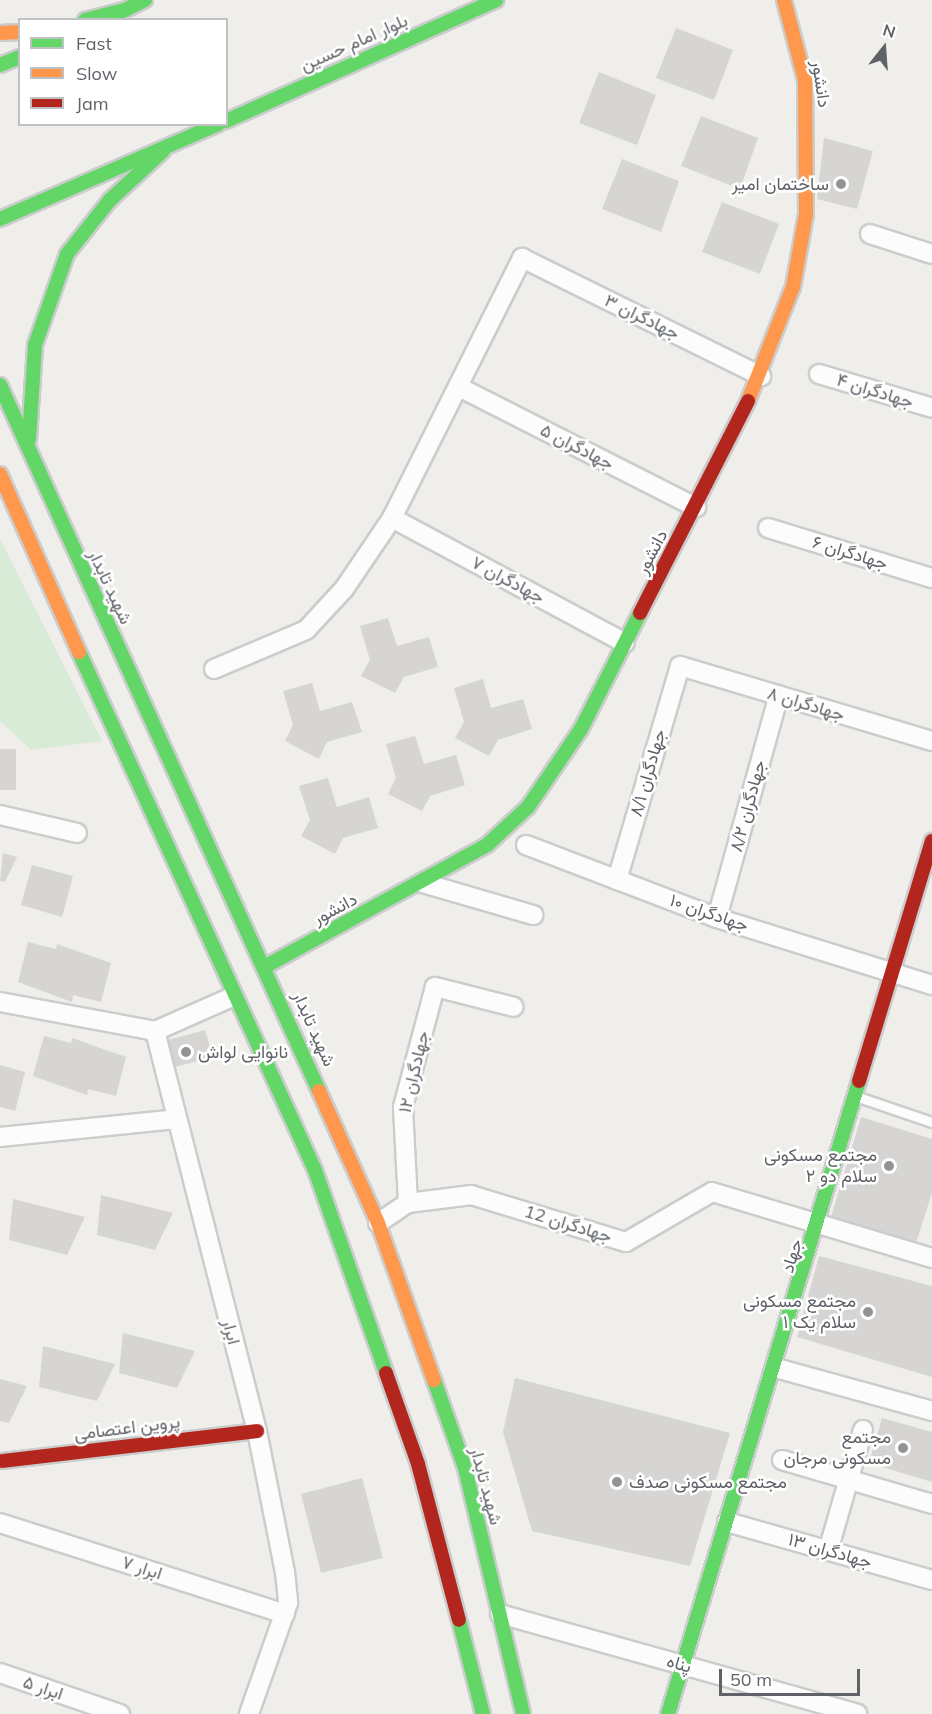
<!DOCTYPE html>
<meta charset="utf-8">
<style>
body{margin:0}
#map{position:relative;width:932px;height:1714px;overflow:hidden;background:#efeeea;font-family:Mulish,Vazirmatn,sans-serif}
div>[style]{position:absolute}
.green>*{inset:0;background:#d8ebd6}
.building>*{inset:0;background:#d6d5d3}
.roads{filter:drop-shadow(2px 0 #cbcccc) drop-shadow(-2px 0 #cbcccc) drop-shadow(0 2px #cbcccc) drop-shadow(0 -2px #cbcccc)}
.lane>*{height:9px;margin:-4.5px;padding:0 4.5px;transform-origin:4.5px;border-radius:4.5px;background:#fdfcfc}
.street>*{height:18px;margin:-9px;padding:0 9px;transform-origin:9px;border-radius:9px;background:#fdfcfc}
.fast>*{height:14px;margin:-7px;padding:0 7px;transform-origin:7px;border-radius:7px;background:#63d668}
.slow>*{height:14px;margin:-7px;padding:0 7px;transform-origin:7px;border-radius:7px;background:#ff974d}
.jam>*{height:14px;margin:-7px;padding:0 7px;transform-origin:7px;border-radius:7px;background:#b3261e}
.dots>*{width:16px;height:16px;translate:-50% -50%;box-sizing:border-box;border:3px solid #fff;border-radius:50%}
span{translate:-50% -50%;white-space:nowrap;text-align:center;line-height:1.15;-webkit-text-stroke:5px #fff;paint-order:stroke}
.street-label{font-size:18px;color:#5f6368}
.poi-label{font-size:18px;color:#5f6368}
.right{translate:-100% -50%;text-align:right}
.left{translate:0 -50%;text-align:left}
.legend{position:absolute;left:18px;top:18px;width:210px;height:108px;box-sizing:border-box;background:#fff;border:2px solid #bfc1c3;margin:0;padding:8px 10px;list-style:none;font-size:18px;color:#5f6368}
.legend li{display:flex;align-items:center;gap:12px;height:30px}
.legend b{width:30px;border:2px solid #bfc1c3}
.north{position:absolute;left:854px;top:18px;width:60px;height:60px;-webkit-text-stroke:4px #fff;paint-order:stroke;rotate:17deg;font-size:16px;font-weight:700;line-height:24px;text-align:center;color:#5f6368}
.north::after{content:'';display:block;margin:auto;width:21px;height:27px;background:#5f6368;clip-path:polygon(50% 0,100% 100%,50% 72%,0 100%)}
.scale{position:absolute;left:719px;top:1669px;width:141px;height:27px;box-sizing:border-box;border:3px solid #5f6368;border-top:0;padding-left:8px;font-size:18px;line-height:21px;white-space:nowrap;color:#5f6368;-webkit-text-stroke:4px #fff;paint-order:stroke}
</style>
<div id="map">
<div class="green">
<i style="clip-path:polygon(0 539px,102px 741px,31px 750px,0 721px)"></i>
</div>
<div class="building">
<i style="clip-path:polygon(676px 28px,733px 50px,714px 100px,656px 78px)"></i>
<i style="clip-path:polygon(599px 72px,656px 95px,637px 145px,579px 123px)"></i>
<i style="clip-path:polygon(701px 116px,758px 138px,740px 189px,681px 166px)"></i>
<i style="clip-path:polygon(824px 138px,873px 151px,857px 209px,817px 199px)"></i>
<i style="clip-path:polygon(622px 159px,679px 181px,661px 232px,602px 209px)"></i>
<i style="clip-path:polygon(722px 202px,779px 224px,760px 274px,702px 252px)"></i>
<i style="clip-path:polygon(388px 618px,397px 646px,429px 637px,438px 667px,404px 677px,395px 693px,361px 676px,370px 660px,360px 626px)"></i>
<i style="clip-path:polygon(483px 679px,491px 708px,523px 699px,532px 729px,498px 740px,489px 756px,455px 738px,464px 722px,454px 688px)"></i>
<i style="clip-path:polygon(312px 683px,320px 711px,352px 702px,362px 732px,327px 742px,319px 759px,285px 741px,293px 725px,283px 691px)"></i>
<i style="clip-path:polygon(415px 736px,424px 764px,456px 755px,465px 785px,430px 796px,422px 811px,388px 794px,396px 778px,386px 744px)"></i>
<i style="clip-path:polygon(0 749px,16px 749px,16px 790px,0 790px)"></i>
<i style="clip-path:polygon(328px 778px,337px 807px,369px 797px,378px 828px,343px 838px,335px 854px,301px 836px,310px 820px,299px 786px)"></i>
<i style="clip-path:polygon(3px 853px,17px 857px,5px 882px,0 881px)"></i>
<i style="clip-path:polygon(32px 865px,73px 876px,62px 917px,21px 905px)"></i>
<i style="clip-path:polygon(28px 942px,56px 949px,57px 944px,111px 963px,101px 1002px,73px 995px,72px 1002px,18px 982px)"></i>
<i style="clip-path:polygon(205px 1030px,213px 1057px,175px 1067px,168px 1040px)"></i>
<i style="clip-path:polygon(44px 1036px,71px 1043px,72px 1038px,126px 1057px,116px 1096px,88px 1089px,87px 1095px,33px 1076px)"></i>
<i style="clip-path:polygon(0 1065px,25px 1072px,15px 1111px,0 1107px)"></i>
<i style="clip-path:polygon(861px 1117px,932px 1139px,932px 1193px,916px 1243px,830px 1220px)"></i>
<i style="clip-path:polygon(101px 1195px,173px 1213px,155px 1250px,97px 1235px)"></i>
<i style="clip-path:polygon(13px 1199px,85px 1217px,67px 1255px,9px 1240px)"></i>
<i style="clip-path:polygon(819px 1256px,932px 1286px,932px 1377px,797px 1337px)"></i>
<i style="clip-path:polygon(123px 1333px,195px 1351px,177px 1388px,119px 1373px)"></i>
<i style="clip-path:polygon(43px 1346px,115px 1364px,97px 1401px,39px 1387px)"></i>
<i style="clip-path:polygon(515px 1378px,730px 1433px,690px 1566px,532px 1531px,503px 1432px)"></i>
<i style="clip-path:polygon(0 1379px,27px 1386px,9px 1423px,0 1421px)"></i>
<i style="clip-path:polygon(882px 1418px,932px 1432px,932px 1482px,869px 1463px)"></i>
<i style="clip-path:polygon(362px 1478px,383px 1558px,321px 1573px,301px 1494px)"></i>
</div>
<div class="roads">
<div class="lane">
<i style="left:858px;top:1097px;width:78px;rotate:18.7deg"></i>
</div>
<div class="street">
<i style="left:870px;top:234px;width:65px;rotate:17.9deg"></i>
<i style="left:819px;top:374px;width:118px;rotate:16.7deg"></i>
<i style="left:459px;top:387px;width:266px;rotate:26.9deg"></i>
<i style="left:392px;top:518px;width:264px;rotate:28.2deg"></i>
<i style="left:768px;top:528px;width:171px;rotate:17deg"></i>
<i style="left:214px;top:669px;width:100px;rotate:-23deg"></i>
<i style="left:306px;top:630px;width:56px;rotate:-47.2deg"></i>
<i style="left:344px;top:589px;width:86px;rotate:-55.9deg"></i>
<i style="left:392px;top:518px;width:291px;rotate:-63.4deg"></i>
<i style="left:522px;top:258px;width:267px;rotate:26.3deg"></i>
<i style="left:0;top:815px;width:79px;rotate:13.2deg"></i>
<i style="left:526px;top:845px;width:204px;rotate:20.9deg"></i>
<i style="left:717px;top:918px;width:225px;rotate:17.3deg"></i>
<i style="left:617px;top:880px;width:223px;rotate:-73.6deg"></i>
<i style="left:680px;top:666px;width:263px;rotate:16.6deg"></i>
<i style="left:423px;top:883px;width:115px;rotate:16.2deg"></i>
<i style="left:717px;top:918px;width:231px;rotate:-74.5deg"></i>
<i style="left:232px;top:997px;width:84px;rotate:156.2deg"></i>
<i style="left:155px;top:1031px;width:413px;rotate:75.7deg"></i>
<i style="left:257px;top:1431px;width:144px;rotate:78.8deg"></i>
<i style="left:285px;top:1572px;width:31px;rotate:84deg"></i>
<i style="left:288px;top:1603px;width:118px;rotate:109.4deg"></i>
<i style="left:0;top:1002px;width:158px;rotate:10.6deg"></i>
<i style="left:0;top:1137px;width:177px;rotate:-5.8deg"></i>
<i style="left:408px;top:1203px;width:64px;rotate:-7.2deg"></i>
<i style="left:471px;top:1195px;width:162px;rotate:16.9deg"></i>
<i style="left:626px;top:1242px;width:99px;rotate:-30.2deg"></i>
<i style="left:712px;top:1192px;width:230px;rotate:16.7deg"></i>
<i style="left:378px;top:1223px;width:36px;rotate:-34deg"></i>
<i style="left:408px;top:1203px;width:96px;rotate:-93deg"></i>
<i style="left:403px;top:1107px;width:124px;rotate:-75.1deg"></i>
<i style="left:435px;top:987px;width:81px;rotate:14.2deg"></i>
<i style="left:776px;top:1368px;width:162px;rotate:15.4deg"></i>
<i style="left:782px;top:1460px;width:156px;rotate:16.3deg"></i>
<i style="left:727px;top:1522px;width:213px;rotate:15.8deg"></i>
<i style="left:0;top:1523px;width:299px;rotate:17.7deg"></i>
<i style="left:828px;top:1551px;width:126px;rotate:-73.9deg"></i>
<i style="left:500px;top:1614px;width:371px;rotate:15.6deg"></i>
<i style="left:0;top:1673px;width:127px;rotate:18.9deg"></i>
</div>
<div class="fast">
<i style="left:85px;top:20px;width:40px;rotate:-14.4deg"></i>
<i style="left:105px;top:20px;width:45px;rotate:-26.6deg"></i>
<i style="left:0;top:65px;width:22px;rotate:-22deg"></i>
<i style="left:226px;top:121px;width:296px;rotate:-24.1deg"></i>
<i style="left:0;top:219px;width:238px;rotate:-23.5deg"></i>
<i style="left:0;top:385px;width:775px;rotate:65.68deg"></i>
<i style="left:29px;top:439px;width:94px;rotate:-86.3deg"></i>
<i style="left:35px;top:345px;width:96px;rotate:-70.6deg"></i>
<i style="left:67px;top:254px;width:69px;rotate:-51.5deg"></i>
<i style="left:110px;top:200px;width:72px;rotate:-42.8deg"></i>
<i style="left:79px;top:652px;width:569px;rotate:65.51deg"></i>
<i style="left:315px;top:1170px;width:215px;rotate:70.7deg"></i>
<i style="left:266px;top:966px;width:252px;rotate:-28.7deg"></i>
<i style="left:487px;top:845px;width:56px;rotate:-42.8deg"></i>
<i style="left:528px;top:807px;width:94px;rotate:-55.8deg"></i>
<i style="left:581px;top:729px;width:130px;rotate:-63deg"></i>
<i style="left:434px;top:1380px;width:93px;rotate:70.6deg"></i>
<i style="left:465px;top:1468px;width:253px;rotate:76.7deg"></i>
<i style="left:459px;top:1620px;width:97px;rotate:75.7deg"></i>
<i style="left:668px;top:1714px;width:661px;rotate:-73.21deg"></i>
</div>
<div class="slow">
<i style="left:0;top:33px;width:20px;rotate:-3deg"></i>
<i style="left:748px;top:401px;width:123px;rotate:-68.5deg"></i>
<i style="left:793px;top:287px;width:74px;rotate:-79.9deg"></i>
<i style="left:806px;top:214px;width:134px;rotate:-90.4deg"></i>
<i style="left:805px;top:80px;width:83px;rotate:-104.7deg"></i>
<i style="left:0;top:474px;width:195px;rotate:66.1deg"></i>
<i style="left:319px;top:1091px;width:145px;rotate:65.9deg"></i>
<i style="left:378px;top:1223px;width:167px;rotate:70.4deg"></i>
</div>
<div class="jam">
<i style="left:640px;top:613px;width:238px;rotate:-63deg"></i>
<i style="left:859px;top:1081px;width:251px;rotate:-73.1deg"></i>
<i style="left:386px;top:1373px;width:96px;rotate:70.6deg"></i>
<i style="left:418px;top:1464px;width:161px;rotate:75.3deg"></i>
<i style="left:2px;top:1461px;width:257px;rotate:-6.7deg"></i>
</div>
</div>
<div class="dots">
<i style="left:841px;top:184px;background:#919496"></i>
<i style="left:186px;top:1052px;background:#919496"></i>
<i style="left:889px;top:1166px;background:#919496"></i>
<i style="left:868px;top:1312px;background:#919496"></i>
<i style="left:903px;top:1448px;background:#919496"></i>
<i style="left:617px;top:1482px;background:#919496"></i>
</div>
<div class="street-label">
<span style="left:354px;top:43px;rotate:-24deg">بلوار امام حسین</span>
<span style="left:821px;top:84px;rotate:82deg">دانشور</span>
<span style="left:642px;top:317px;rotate:26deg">جهادگران ۳</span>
<span style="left:875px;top:391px;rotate:17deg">جهادگران ۴</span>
<span style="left:577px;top:447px;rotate:27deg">جهادگران ۵</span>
<span style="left:652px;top:552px;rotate:-62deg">دانشور</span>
<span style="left:850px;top:553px;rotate:17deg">جهادگران ۶</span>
<span style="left:508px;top:580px;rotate:28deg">جهادگران ۷</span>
<span style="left:110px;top:587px;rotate:65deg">شهید تابدار</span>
<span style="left:806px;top:704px;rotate:17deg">جهادگران ۸</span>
<span style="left:648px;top:773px;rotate:-74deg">جهادگران ۸/۱</span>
<span style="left:748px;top:806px;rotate:-75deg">جهادگران ۸/۲</span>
<span style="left:335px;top:909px;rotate:-28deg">دانشور</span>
<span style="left:709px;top:913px;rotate:19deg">جهادگران ۱۰</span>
<span style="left:314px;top:1029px;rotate:66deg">شهید تابدار</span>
<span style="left:414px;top:1072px;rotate:-77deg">جهادگران ۱۲</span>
<span style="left:568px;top:1224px;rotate:17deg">جهادگران 12</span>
<span style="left:792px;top:1256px;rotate:-73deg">جهاد</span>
<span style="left:231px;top:1332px;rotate:76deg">ابرار</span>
<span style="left:127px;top:1428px;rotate:-7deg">پروین اعتصامی</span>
<span style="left:486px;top:1486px;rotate:75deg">شهید تابدار</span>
<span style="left:830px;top:1551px;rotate:16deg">جهادگران ۱۳</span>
<span style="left:142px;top:1568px;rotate:18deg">ابرار ۷</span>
<span style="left:679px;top:1664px;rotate:16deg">پناه</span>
<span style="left:43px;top:1688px;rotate:19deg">ابرار ۵</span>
</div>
<div class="poi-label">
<span class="right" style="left:829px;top:184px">ساختمان امیر</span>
<span class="left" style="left:198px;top:1052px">نانوایی لواش</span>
<span class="right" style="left:877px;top:1166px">مجتمع مسکونی<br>سلام دو ۲</span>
<span class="right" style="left:856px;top:1312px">مجتمع مسکونی<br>سلام یک ۱</span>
<span class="right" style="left:891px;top:1448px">مجتمع<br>مسکونی مرجان</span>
<span class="left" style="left:629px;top:1482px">مجتمع مسکونی صدف</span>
</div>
<ul class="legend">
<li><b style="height:8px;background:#63d668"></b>Fast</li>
<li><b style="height:8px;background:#ff974d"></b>Slow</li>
<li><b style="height:8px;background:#b3261e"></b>Jam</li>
</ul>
<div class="north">N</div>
<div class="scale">50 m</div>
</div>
